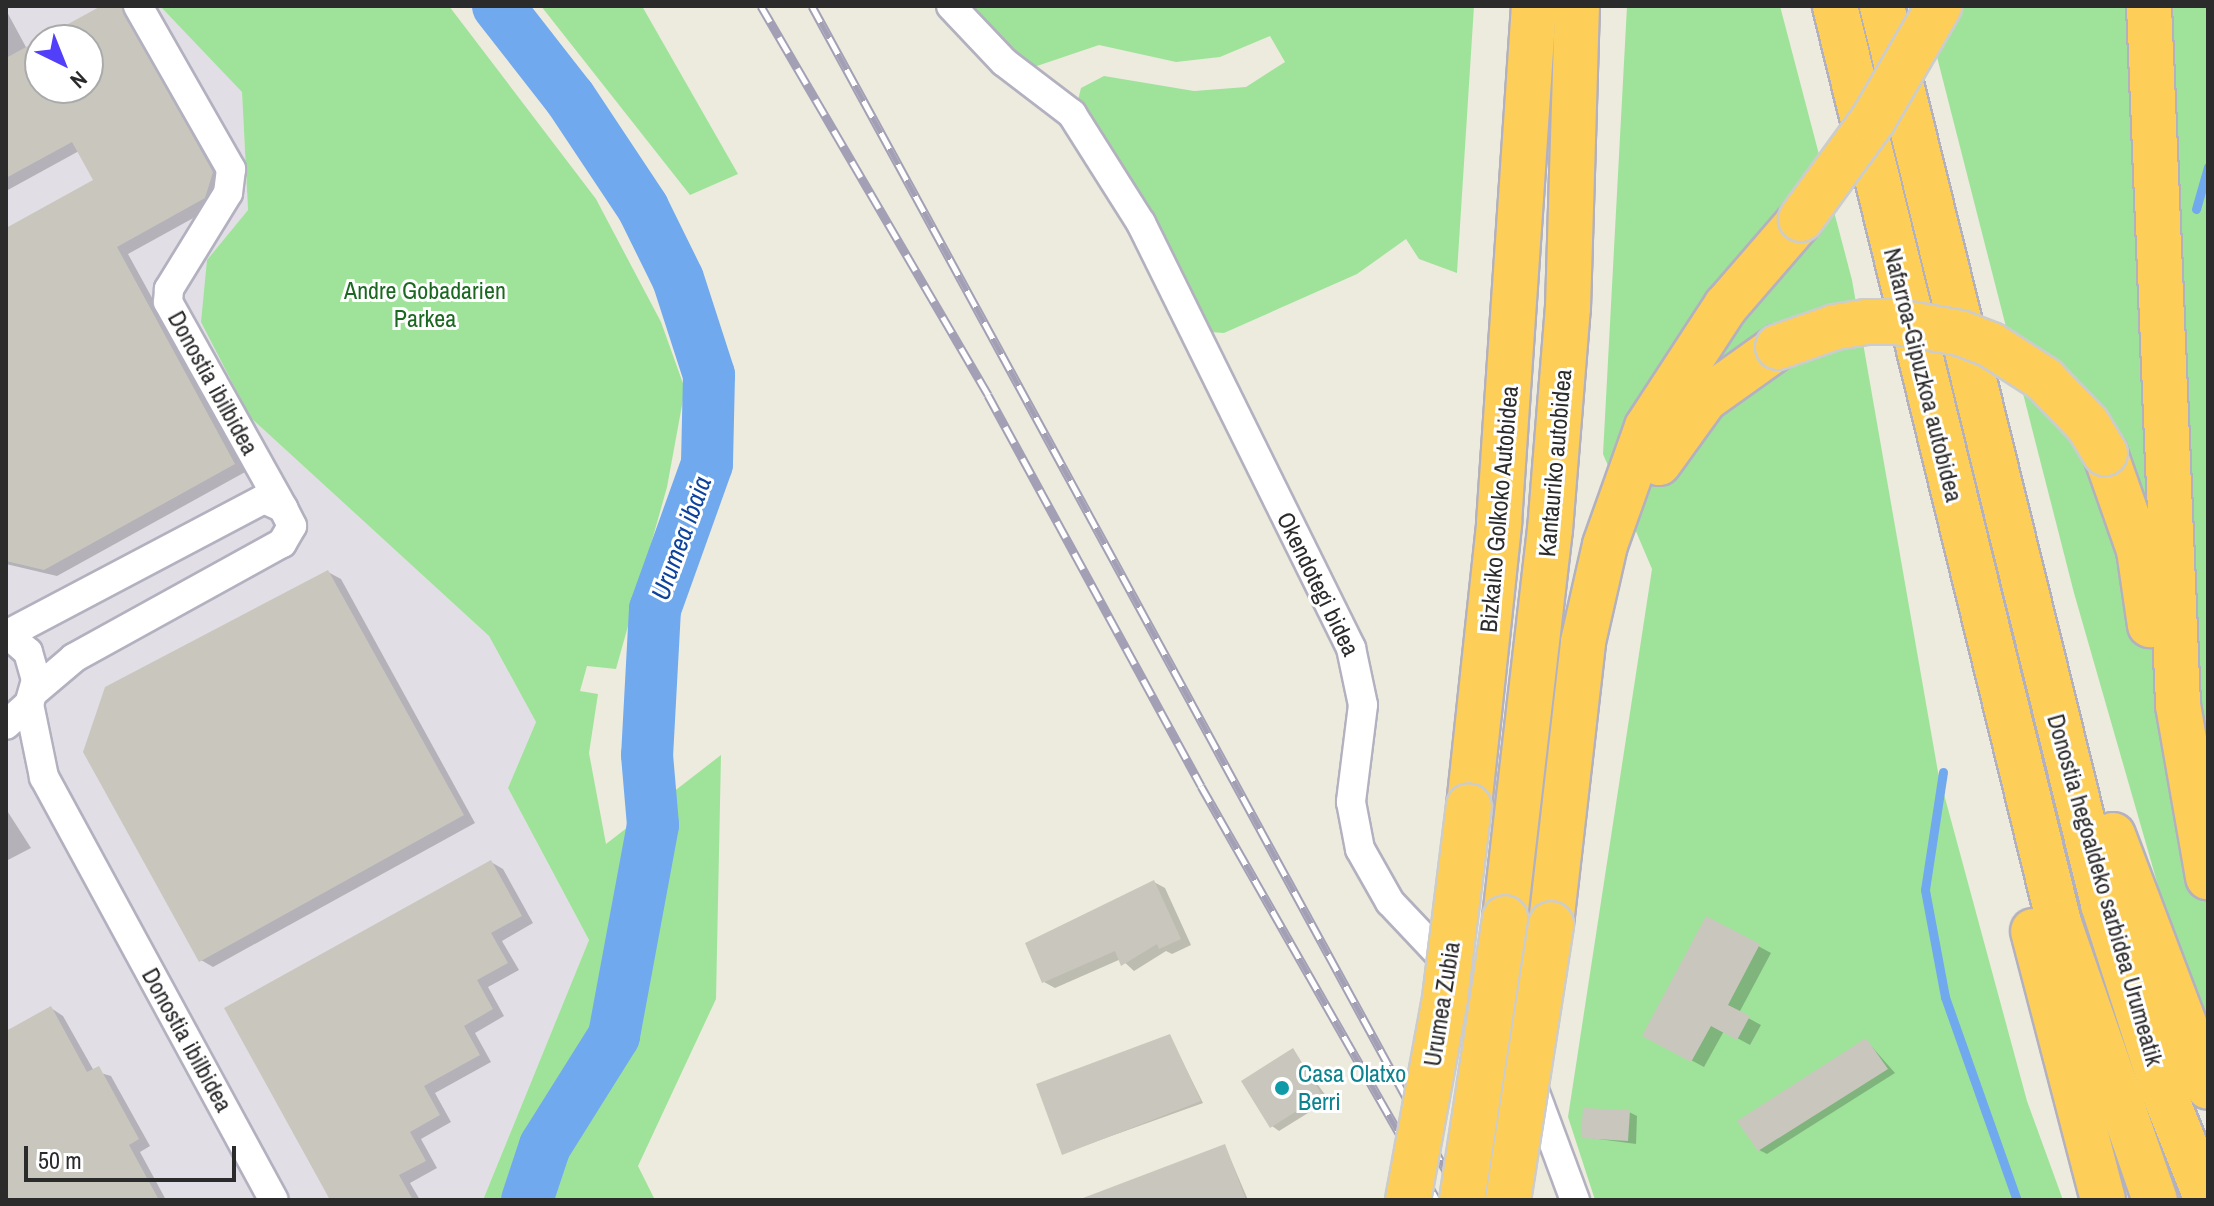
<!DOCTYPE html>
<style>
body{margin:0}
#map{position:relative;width:2214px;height:1206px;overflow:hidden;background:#edebde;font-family:"Archivo Narrow",sans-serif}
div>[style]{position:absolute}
.industrial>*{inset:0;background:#e2dee6}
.green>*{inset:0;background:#9fe39b}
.shadow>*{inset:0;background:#0003}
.stream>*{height:9px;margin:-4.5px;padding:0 4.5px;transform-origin:4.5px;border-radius:4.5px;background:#71a9ee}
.river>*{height:52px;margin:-26px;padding:0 26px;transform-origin:26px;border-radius:26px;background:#71a9ee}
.building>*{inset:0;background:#c9c7bd}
.roads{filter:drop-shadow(2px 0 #b3b1bf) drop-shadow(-2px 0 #b3b1bf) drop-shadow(0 2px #b3b1bf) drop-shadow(0 -2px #b3b1bf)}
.street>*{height:28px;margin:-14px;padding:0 14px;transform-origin:14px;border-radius:14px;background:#fff}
.highway>*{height:44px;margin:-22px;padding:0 22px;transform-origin:22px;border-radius:22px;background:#fecf58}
.rail>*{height:9px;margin-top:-4.5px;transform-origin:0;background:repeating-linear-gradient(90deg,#fff 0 18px,#a3a0b6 0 36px);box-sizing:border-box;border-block:2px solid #a3a0b6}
.bridges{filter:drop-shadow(2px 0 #ccc) drop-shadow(-2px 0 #ccc) drop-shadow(0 2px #ccc) drop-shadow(0 -2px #ccc)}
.highway-bridge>*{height:44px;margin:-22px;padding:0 22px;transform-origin:22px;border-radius:22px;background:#fecf58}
.dots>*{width:22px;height:22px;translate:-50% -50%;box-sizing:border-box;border:4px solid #fff;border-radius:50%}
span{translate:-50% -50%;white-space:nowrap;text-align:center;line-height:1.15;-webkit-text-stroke:6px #fff;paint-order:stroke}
.park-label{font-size:24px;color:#1b6921}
.street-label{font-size:24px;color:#2b2b2b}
.culture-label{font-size:24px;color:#0d838f}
.left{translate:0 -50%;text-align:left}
.water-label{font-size:26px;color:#0e439d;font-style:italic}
.frame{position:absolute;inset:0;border:8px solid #2b2b2b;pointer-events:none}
.north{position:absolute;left:24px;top:24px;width:80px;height:80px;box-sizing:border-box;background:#fff;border:2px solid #aaa;border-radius:50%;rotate:137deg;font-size:22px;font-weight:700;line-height:32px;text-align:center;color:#2b2b2b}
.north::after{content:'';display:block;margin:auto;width:28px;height:36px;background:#513ff9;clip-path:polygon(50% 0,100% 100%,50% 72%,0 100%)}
.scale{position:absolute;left:24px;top:1146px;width:212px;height:36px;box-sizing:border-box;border:4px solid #2b2b2b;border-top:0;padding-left:10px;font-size:24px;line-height:28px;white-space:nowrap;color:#2b2b2b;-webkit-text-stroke:6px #fff;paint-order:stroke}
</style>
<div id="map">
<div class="industrial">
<i style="clip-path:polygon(evenodd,6px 6px,160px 6px,242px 91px,248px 210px,207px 260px,250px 417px,489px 636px,536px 722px,508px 788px,589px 940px,483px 1200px,6px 1200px,6px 6px,40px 40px,88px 40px,88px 88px,40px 88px,40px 40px)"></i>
</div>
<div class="green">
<i style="clip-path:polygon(160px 6px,449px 6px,596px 199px,661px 322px,685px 389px,667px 487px,616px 669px,587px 666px,580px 691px,598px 694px,589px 753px,606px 844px,721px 755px,716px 999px,638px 1166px,655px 1200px,483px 1200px,589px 940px,508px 788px,536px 722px,489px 636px,250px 417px,201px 322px,207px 260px,248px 210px,242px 92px)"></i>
<i style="clip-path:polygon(541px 6px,642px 6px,738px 174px,690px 195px)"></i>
<i style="clip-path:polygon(973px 6px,1474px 6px,1457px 273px,1419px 259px,1406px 239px,1357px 274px,1224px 333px,1210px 332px,1078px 100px,1081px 88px,1104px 76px,1194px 91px,1246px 87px,1285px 62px,1270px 36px,1220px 57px,1176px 62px,1099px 45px,1034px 67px,1013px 53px)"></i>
<i style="clip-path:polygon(1627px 6px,1780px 6px,1852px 280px,1938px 772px,2027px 1101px,2063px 1200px,1595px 1200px,1568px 1117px,1652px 569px,1603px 454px)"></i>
<i style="clip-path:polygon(1924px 6px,2208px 6px,2208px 1030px,2163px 903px,2074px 593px)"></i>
</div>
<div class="shadow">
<i style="clip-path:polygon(105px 6px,130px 6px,225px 181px,217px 205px,128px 254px,247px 471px,57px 576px,6px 564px,6px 230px,96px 180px,79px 151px,6px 191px,6px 10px,27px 49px,40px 42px,40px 88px,88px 88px,88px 40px,43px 40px)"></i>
<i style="clip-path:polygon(328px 572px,341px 579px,475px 823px,213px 967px,201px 960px)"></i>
<i style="clip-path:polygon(6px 809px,31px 848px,6px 861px)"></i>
<i style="clip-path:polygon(491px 862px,503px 869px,533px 923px,502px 941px,519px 970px,488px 987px,504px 1016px,475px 1033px,491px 1062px,435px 1093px,451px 1122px,421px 1139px,437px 1168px,410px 1183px,420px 1200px,332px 1200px)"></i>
<i style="clip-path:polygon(1154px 882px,1165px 888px,1191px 945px,1172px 954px,1166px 951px,1134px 971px,1121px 959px,1055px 988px,1044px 982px)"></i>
<i style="clip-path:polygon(1707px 918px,1771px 953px,1739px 1013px,1761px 1025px,1750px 1045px,1724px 1031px,1704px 1067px,1657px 1042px)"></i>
<i style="clip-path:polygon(51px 1008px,63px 1016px,94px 1071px,111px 1076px,150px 1146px,140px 1152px,166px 1200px,6px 1200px,6px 1033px)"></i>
<i style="clip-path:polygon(1170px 1036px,1203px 1103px,1064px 1153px)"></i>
<i style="clip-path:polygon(1866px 1040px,1895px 1073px,1767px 1154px,1759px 1150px)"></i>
<i style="clip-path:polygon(1293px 1051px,1329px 1100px,1279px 1131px,1272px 1126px)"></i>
<i style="clip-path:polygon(1629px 1112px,1637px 1116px,1636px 1144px,1583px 1137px)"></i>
<i style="clip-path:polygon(1225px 1146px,1248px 1200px,1104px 1200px)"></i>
</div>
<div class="stream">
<i style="left:2196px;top:209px;width:44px;rotate:-74.1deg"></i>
<i style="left:1943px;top:772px;width:119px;rotate:98.7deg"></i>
<i style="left:1925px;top:890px;width:109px;rotate:79.4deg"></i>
<i style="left:1945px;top:997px;width:215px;rotate:70.5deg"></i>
</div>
<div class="river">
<i style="left:498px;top:6px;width:117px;rotate:52deg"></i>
<i style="left:570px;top:98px;width:132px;rotate:56.4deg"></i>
<i style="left:643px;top:208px;width:79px;rotate:63.8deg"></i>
<i style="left:678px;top:279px;width:101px;rotate:72.1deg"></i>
<i style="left:709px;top:375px;width:89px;rotate:91.3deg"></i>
<i style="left:707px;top:464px;width:154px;rotate:109.7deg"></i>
<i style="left:655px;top:609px;width:146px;rotate:93.1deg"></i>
<i style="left:647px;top:755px;width:70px;rotate:85.1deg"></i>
<i style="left:653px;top:825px;width:215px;rotate:100.5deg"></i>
<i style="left:614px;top:1036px;width:130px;rotate:122.1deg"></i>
<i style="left:545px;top:1146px;width:57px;rotate:108.4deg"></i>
</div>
<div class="building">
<i style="clip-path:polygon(evenodd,101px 6px,121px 6px,213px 172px,205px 198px,117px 247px,235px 464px,44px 570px,6px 561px,6px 228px,93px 180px,72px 142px,6px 178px,6px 58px,101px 6px,40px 40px,88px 40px,88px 88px,40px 88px,40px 40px)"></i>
<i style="clip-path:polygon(328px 570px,464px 815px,199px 962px,83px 752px,105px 687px)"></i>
<i style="clip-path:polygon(491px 860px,522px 916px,491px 933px,508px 963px,477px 980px,493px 1009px,464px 1026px,480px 1055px,424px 1086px,440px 1115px,410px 1132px,426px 1161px,399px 1175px,413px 1200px,330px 1200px,224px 1008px)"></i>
<i style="clip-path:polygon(1154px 880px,1181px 939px,1159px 949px,1157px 944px,1121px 966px,1115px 951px,1042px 983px,1025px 943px)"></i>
<i style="clip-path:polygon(1706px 916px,1760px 944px,1728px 1005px,1750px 1016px,1737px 1040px,1711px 1026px,1691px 1062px,1642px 1036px)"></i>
<i style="clip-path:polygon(51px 1006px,87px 1072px,99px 1066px,139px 1139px,129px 1145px,159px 1200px,6px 1200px,6px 1031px)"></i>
<i style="clip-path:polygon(1170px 1034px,1201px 1101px,1062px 1155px,1036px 1084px)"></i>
<i style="clip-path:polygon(1866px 1038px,1888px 1069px,1758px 1151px,1737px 1121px)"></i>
<i style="clip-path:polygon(1293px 1048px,1322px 1095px,1270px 1128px,1241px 1081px)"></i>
<i style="clip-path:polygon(1583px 1108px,1630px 1110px,1628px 1141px,1581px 1138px)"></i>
<i style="clip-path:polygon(1225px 1144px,1246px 1200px,1083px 1200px,1083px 1198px)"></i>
</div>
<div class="roads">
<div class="street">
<i style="left:138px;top:6px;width:188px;rotate:60.3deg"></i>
<i style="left:231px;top:169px;width:24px;rotate:97deg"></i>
<i style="left:228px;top:193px;width:113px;rotate:121.6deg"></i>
<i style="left:169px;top:289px;width:13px;rotate:94deg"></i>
<i style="left:168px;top:302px;width:236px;rotate:60.8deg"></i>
<i style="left:951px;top:6px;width:77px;rotate:46.6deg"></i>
<i style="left:1004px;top:62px;width:86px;rotate:37.4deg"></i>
<i style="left:1072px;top:114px;width:129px;rotate:57.7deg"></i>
<i style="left:1141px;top:223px;width:474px;rotate:63.7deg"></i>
<i style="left:1351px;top:648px;width:58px;rotate:78.1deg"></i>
<i style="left:1363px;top:705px;width:98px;rotate:97.1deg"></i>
<i style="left:1351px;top:802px;width:48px;rotate:79.2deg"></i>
<i style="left:1360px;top:849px;width:61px;rotate:60.5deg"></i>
<i style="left:1390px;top:902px;width:125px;rotate:46.6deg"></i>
<i style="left:1476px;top:993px;width:77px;rotate:54deg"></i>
<i style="left:1521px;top:1055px;width:155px;rotate:69.6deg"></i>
<i style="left:6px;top:633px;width:29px;rotate:41deg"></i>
<i style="left:28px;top:652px;width:29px;rotate:74deg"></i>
<i style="left:36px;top:680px;width:25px;rotate:106deg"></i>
<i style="left:29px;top:704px;width:31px;rotate:138deg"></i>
<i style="left:8px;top:634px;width:289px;rotate:-27.8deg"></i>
<i style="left:264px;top:499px;width:21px;rotate:25deg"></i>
<i style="left:283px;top:508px;width:20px;rotate:63deg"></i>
<i style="left:292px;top:526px;width:20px;rotate:120deg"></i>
<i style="left:282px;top:543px;width:238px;rotate:151.1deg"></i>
<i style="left:74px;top:658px;width:52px;rotate:139.6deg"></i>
<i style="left:29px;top:704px;width:75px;rotate:78.4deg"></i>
<i style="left:44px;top:777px;width:481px;rotate:61.5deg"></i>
</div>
<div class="highway">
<i style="left:1835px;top:6px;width:944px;rotate:76.27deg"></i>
<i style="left:2059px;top:923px;width:293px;rotate:70.9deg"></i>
<i style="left:1882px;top:6px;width:925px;rotate:76.17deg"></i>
<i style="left:2103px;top:904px;width:190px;rotate:72.2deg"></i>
<i style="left:2161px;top:1085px;width:124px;rotate:68.2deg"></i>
<i style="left:2149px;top:6px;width:700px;rotate:87.62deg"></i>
<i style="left:2178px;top:705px;width:175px;rotate:80.1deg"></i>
<i style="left:2105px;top:453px;width:103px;rotate:70.7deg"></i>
<i style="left:2139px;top:550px;width:76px;rotate:81.7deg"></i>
<i style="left:1659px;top:463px;width:79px;rotate:-54.3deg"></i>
<i style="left:1705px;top:399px;width:90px;rotate:-35.5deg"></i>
<i style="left:1469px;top:806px;width:285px;rotate:-83.9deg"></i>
<i style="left:1499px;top:523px;width:518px;rotate:-86.13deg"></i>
<i style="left:2113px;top:835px;width:269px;rotate:69.3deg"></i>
<i style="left:1505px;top:918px;width:391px;rotate:-83.4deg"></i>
<i style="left:1550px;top:530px;width:223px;rotate:-85.4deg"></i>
<i style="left:1568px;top:308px;width:302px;rotate:-88.3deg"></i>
<i style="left:1551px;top:924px;width:284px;rotate:-83.5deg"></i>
<i style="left:1583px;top:642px;width:99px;rotate:-77.2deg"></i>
<i style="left:1605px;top:545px;width:125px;rotate:-70.4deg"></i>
<i style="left:1647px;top:427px;width:145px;rotate:-56.9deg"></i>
<i style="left:1726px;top:306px;width:115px;rotate:-49.2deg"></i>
<i style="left:2033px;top:931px;width:278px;rotate:75.4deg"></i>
</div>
</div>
<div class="rail">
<i style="left:761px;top:6px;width:450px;rotate:59.7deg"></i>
<i style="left:988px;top:395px;width:445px;rotate:61.4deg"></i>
<i style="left:1201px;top:786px;width:477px;rotate:60.3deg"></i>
<i style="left:812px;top:6px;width:1359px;rotate:61.44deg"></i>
</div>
<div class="bridges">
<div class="highway-bridge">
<i style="left:1801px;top:219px;width:122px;rotate:-54deg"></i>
<i style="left:1873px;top:120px;width:132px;rotate:-59.9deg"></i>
<i style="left:1778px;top:347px;width:60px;rotate:-19.3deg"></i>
<i style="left:1835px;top:327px;width:30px;rotate:-9deg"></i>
<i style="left:1865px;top:322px;width:32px"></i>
<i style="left:1897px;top:322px;width:64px;rotate:9.9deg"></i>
<i style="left:1960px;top:333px;width:33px;rotate:21deg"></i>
<i style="left:1991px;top:345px;width:63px;rotate:32.7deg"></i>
<i style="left:2044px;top:379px;width:64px;rotate:46.3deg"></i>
<i style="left:2088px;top:425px;width:33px;rotate:59deg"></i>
<i style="left:1408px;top:1200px;width:205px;rotate:-79.6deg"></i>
<i style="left:1445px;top:998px;width:193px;rotate:-82.9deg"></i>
<i style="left:1462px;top:1200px;width:285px;rotate:-81.3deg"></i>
<i style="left:1508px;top:1200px;width:279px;rotate:-81.1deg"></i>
</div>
</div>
<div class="dots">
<i style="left:1282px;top:1088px;background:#0f9aa8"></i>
</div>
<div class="park-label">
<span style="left:425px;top:305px">Andre Gobadarien<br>Parkea</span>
</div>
<div class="street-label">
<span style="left:1923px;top:375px;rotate:76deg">Nafarroa-Gipuzkoa autobidea</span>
<span style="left:213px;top:383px;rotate:61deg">Donostia ibilbidea</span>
<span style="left:1555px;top:463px;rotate:-85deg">Kantauriko autobidea</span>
<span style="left:1499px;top:509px;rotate:-85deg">Bizkaiko Golkoko Autobidea</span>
<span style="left:1318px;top:584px;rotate:64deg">Okendotegi bidea</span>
<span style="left:2105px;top:890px;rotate:74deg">Donostia hegoaldeko sarbidea Urumeatik</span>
<span style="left:1442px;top:1004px;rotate:-81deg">Urumea Zubia</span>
<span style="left:187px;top:1040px;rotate:61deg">Donostia ibilbidea</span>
</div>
<div class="culture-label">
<span class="left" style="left:1298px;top:1088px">Casa Olatxo<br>Berri</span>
</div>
<div class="water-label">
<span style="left:681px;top:538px;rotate:-70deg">Urumea ibaia</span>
</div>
<div class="frame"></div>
<div class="north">N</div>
<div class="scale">50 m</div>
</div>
